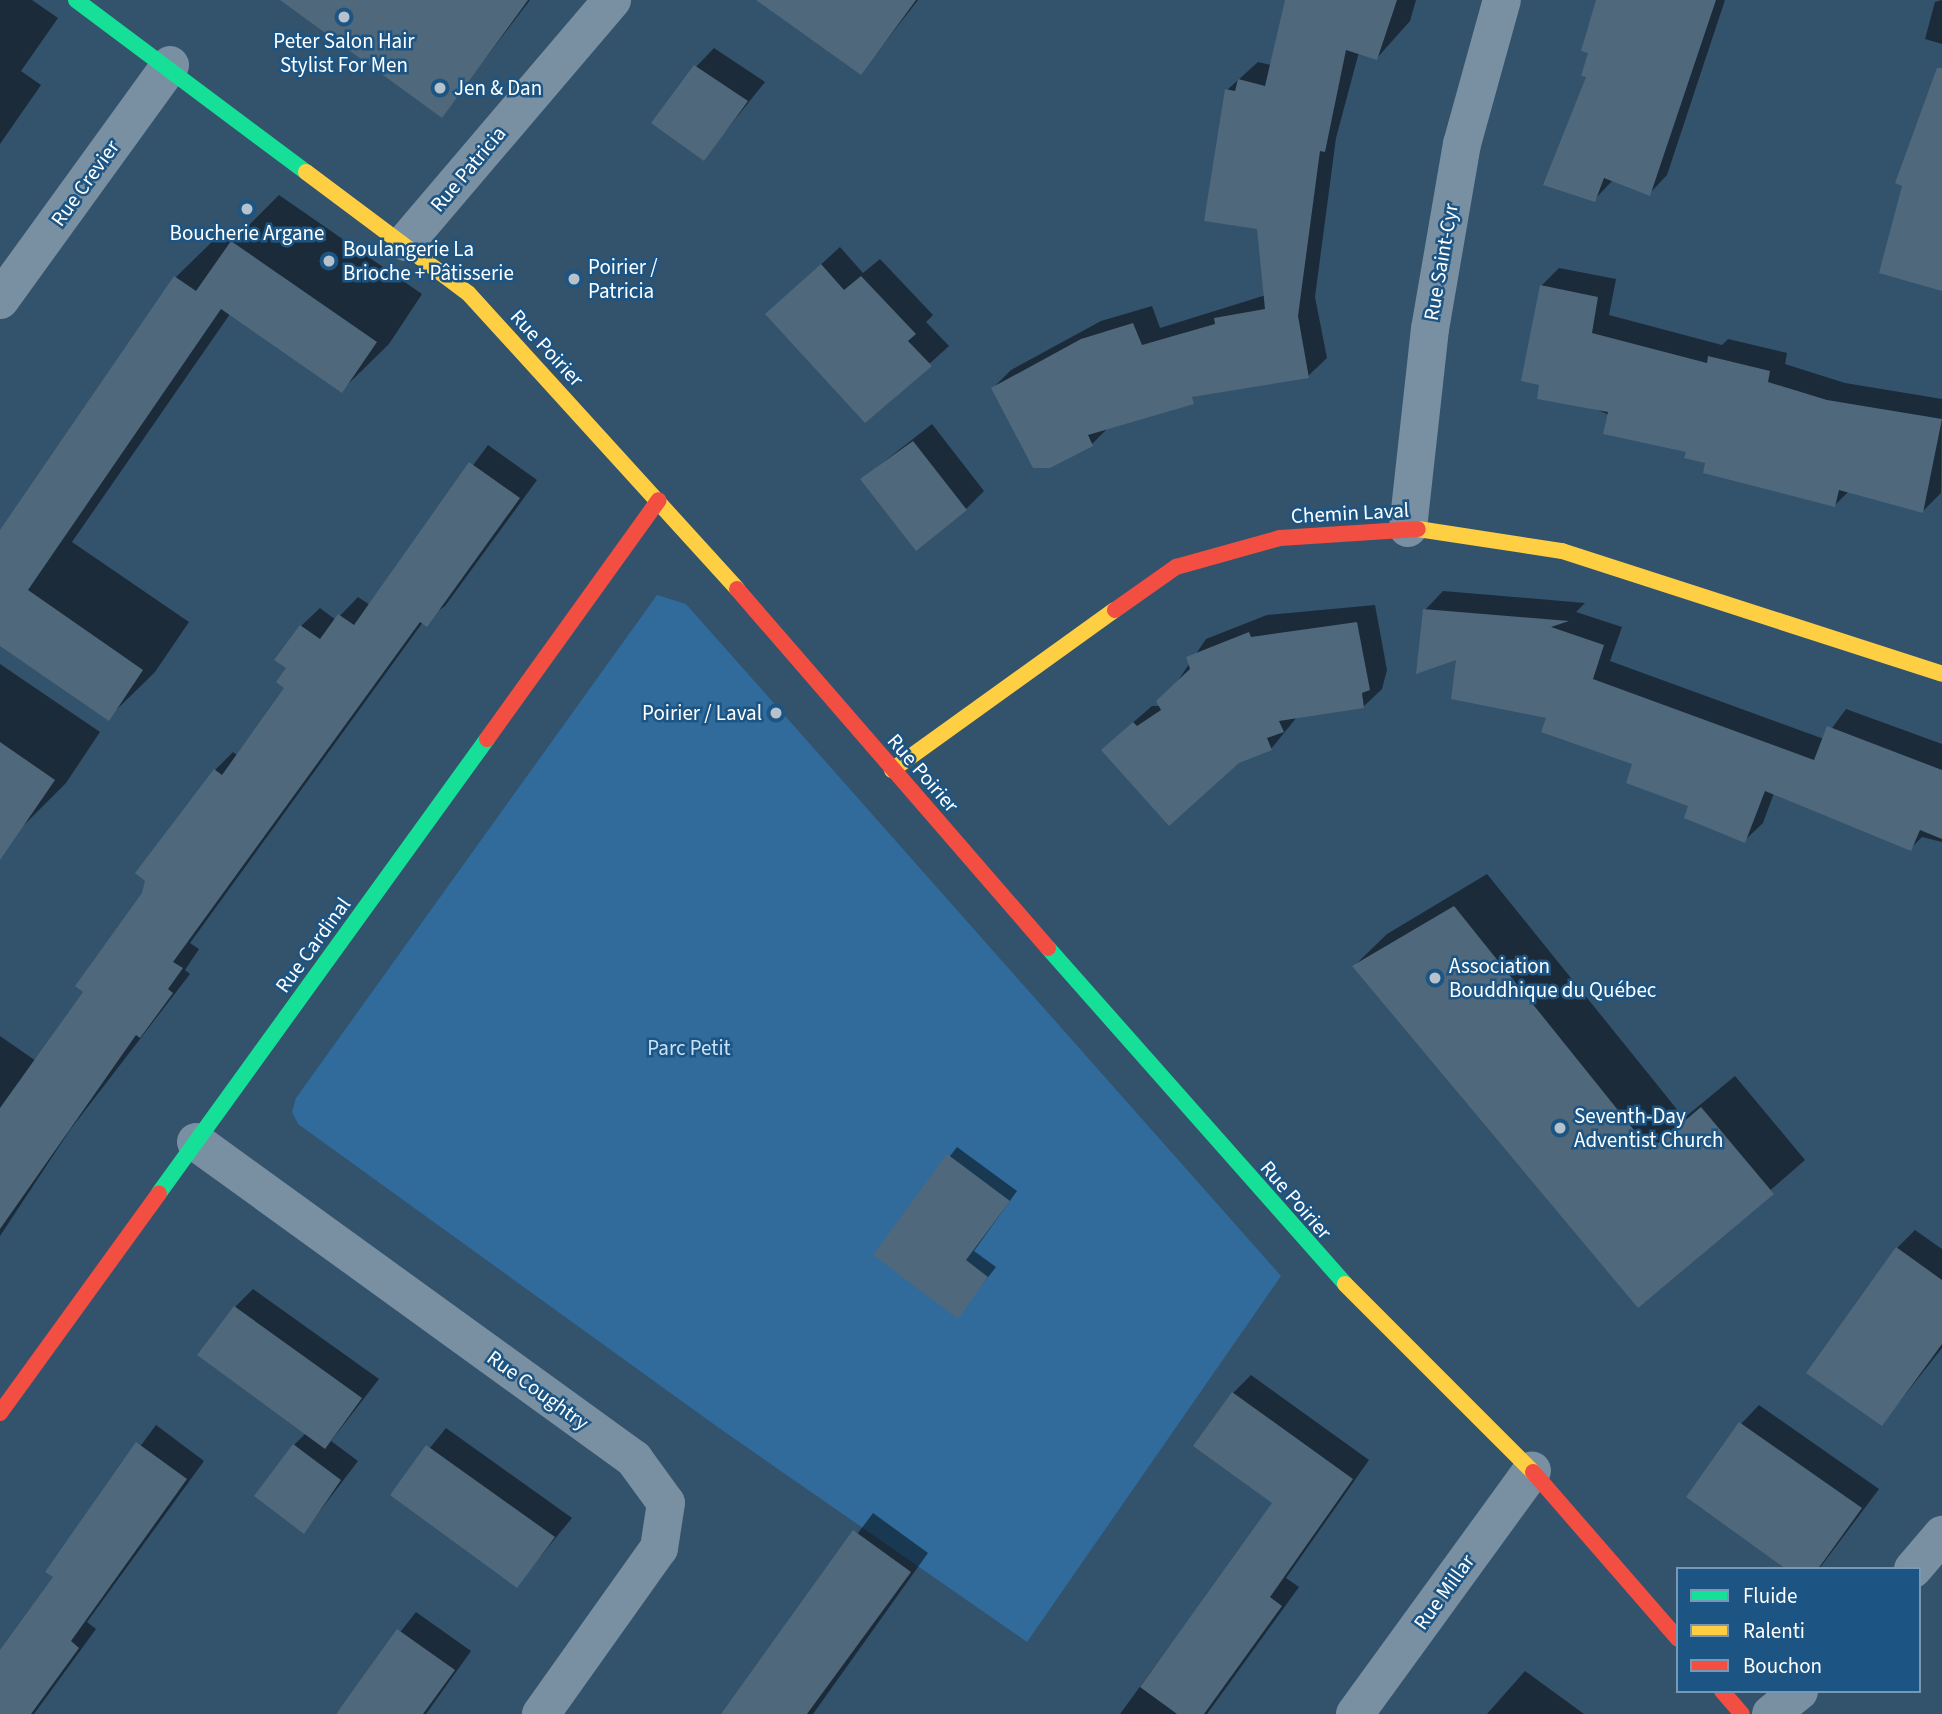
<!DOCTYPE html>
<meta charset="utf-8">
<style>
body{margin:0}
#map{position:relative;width:1942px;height:1714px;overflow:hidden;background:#33526c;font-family:"Source Sans 3",sans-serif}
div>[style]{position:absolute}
.green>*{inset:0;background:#306b9b}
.shadow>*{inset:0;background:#0007}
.building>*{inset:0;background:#4f687c}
.street>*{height:38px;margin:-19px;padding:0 19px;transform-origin:19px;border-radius:19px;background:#798fa2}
.fast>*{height:16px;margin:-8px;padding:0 8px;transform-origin:8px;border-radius:8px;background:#16e098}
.slow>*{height:16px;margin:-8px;padding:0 8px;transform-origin:8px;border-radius:8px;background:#ffcf43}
.jam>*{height:16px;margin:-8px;padding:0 8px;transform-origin:8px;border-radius:8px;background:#f24e42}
.dots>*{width:19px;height:19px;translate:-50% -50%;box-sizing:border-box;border:4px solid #1c5583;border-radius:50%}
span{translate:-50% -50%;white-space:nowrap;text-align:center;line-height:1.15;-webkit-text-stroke:5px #1c5583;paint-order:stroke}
.poi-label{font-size:21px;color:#fff}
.left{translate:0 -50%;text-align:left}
.right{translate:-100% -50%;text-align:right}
.street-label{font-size:21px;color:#fff}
.park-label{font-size:21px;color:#c7e2f8}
.legend{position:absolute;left:1676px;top:1567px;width:245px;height:126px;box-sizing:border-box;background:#1c5583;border:2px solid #7799b5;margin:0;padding:9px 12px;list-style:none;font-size:21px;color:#fff}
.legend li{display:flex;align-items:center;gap:14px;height:35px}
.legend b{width:35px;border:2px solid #7799b5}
</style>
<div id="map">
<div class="green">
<i style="clip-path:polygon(657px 595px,686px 604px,1281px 1276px,1027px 1642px,719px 1428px,298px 1124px,292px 1112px,296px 1098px)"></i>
</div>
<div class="shadow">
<i style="clip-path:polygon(0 0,32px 0,58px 18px,21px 71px,41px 85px,0 144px)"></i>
<i style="clip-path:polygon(283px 0,530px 0,442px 115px)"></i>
<i style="clip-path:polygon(786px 0,918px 0,861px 73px)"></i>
<i style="clip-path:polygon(1287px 0,1416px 0,1410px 21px,1377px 58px,1359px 52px,1336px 138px,1315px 297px,1327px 358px,1308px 376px,1201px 394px,1109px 427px,1092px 444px,993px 388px,1011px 370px,1101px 321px,1152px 306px,1160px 328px,1266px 295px,1259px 227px,1227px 90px,1258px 62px,1271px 65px)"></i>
<i style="clip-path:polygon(1602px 0,1725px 0,1667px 175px,1649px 194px,1613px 180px,1594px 200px,1589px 76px)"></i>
<i style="clip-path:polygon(1942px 0,1942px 44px,1925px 39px,1935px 2px)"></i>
<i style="clip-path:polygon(714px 48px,765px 82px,703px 159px,696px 67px)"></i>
<i style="clip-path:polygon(279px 195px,422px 294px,389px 344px,342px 390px,230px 314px,72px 542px,189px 622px,155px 672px,108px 718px,0 643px,0 533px,176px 277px,223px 231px,235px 239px)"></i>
<i style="clip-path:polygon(840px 247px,863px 273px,880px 259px,933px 315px,926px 322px,949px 346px,866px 421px,767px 314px)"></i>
<i style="clip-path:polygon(1559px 268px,1616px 279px,1609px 315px,1722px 345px,1728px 339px,1787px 353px,1785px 364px,1845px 383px,1942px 399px,1941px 493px,1923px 511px,1849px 491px,1835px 505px,1688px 451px,1541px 384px,1541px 286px)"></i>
<i style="clip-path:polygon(932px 424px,984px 491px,966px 509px,862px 479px)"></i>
<i style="clip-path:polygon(488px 445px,537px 480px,445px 606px,423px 622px,190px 943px,199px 949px,185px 970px,190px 974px,70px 1130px,0 1236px,0 1036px,36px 1061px,86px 992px,77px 986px,91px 964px,143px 894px,147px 880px,138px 873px,215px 770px,233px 752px,238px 756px,286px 688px,289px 668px,277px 660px,301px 626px,320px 608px,336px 620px,358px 597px,370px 605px)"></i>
<i style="clip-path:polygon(1443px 591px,1585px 603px,1576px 612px,1622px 627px,1610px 661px,1824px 739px,1846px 709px,1942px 744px,1942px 842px,1922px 837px,1910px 849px,1774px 793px,1763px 823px,1744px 841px,1634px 763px,1458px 658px,1425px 610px)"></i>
<i style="clip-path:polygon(1375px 605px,1387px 670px,1382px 689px,1363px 707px,1297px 717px,1271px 749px,1122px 732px,1152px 706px,1161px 706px,1206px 639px,1267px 615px)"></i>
<i style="clip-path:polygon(0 664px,100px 732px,66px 783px,19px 830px,0 817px)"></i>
<i style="clip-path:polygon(1487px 874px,1684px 1118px,1735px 1076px,1805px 1160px,1639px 1305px,1354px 966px,1387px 934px)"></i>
<i style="clip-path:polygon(957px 1147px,1017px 1191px,974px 1251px,996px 1267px,958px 1316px,875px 1254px)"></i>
<i style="clip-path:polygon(1915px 1230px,1942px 1249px,1942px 1348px,1882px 1424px,1897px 1248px)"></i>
<i style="clip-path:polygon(253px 1289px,379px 1379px,331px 1441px,358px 1461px,304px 1532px,294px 1445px,306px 1433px,235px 1307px)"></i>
<i style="clip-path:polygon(1251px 1375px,1369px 1460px,1286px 1578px,1299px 1587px,1207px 1714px,1120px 1714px,1274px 1503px,1233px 1393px)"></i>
<i style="clip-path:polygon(1759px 1405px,1879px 1489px,1819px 1569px,1788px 1569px,1741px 1424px)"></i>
<i style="clip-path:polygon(156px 1425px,204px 1461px,87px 1622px,96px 1629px,34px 1714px,0 1714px,0 1653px,55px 1577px,48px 1571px)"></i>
<i style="clip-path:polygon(446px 1428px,572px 1518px,517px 1585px,392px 1495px)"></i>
<i style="clip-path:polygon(873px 1513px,928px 1553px,813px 1714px,723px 1714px)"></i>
<i style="clip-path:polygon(416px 1612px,471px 1651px,426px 1714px,336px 1714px)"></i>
<i style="clip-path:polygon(1525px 1671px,1584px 1714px,1487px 1714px)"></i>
</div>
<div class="building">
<i style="clip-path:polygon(280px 0,528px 0,442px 118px)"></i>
<i style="clip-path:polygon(756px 0,916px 0,861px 75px)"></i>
<i style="clip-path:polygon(1285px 0,1397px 0,1377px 60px,1346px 50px,1325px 152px,1320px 151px,1298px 316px,1309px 378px,1192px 397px,1194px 404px,1088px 435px,1093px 446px,1050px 468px,1033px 468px,991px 388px,1081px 339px,1133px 323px,1142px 345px,1215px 324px,1214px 318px,1265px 309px,1257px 229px,1204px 221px,1225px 89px,1235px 91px,1238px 79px,1265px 86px)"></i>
<i style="clip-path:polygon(1596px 0,1716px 0,1650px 196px,1604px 178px,1595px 202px,1543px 185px,1586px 77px,1581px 76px,1588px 53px,1581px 51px)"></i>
<i style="clip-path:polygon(694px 65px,748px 101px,704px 161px,651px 123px)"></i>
<i style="clip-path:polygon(1937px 68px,1942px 68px,1942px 291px,1879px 273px,1902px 186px,1895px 183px)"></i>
<i style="clip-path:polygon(231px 241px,377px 342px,342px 393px,221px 309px,28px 590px,143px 670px,109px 721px,0 646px,0 530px,174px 276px,196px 291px)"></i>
<i style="clip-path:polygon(821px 264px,844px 290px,861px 276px,916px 334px,908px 341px,932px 366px,865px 423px,765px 314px)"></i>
<i style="clip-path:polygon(1540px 285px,1598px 297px,1592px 333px,1707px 363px,1708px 356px,1770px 371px,1768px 382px,1827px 400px,1942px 419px,1923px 513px,1839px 490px,1835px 507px,1703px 473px,1705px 463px,1684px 458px,1686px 452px,1603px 434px,1608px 412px,1537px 399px,1539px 385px,1521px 381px)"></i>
<i style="clip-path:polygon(913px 441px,967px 510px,916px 551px,860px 479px)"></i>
<i style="clip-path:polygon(469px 462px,520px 498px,427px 627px,420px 622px,173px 962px,183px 968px,168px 989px,173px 993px,140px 1038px,136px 1035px,0 1229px,0 1108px,83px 992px,75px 986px,142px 893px,145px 881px,135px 873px,214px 769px,222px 775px,284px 688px,276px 682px,286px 668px,274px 660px,300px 625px,320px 639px,338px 614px,354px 625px)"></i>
<i style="clip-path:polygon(1423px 609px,1569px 621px,1551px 627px,1604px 645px,1593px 679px,1814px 760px,1827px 726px,1942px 770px,1942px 839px,1920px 830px,1911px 851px,1765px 791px,1745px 843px,1684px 818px,1688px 806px,1626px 783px,1632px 764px,1541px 732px,1546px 718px,1451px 699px,1456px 660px,1416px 674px)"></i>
<i style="clip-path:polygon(1357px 622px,1370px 690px,1362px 693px,1364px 708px,1279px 721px,1284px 732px,1267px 738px,1272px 750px,1239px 763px,1169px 826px,1101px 750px,1133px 722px,1137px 726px,1161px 710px,1156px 701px,1190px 669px,1186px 657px,1249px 632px,1251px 637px)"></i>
<i style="clip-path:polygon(0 742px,55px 780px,0 860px)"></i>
<i style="clip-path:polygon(1454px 906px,1650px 1150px,1701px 1107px,1774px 1194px,1638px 1308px,1352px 966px)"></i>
<i style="clip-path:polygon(947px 1154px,1010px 1201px,966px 1260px,988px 1277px,958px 1319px,873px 1255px)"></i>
<i style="clip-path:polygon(1896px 1247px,1942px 1280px,1942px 1344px,1882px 1426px,1806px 1373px)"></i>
<i style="clip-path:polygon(234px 1306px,362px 1398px,325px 1449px,197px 1355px)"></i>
<i style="clip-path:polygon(1232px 1392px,1353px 1479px,1270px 1597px,1282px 1606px,1204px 1714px,1177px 1714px,1140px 1687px,1272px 1503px,1193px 1446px)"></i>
<i style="clip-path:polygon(1739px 1422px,1862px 1508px,1818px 1569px,1786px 1569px,1686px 1497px)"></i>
<i style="clip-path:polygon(136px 1442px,187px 1479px,71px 1641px,79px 1648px,31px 1714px,0 1714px,0 1650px,53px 1577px,45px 1572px)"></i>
<i style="clip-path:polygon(293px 1444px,341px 1480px,304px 1534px,254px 1496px)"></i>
<i style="clip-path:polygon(426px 1445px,555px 1537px,517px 1588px,390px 1495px)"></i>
<i style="clip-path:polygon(853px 1530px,911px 1572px,807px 1714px,721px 1714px)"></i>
<i style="clip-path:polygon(397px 1629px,455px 1670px,423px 1714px,336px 1714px)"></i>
</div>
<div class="street">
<i style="left:406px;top:242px;width:318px;rotate:-49.6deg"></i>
<i style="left:0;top:300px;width:290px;rotate:-54.1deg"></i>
<i style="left:1408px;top:528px;width:200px;rotate:-83.7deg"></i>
<i style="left:1430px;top:329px;width:188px;rotate:-80.2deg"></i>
<i style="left:1462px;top:144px;width:149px;rotate:-74.5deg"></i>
<i style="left:196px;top:1142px;width:541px;rotate:35.89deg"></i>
<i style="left:634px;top:1459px;width:54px;rotate:54deg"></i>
<i style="left:666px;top:1503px;width:46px;rotate:98.8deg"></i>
<i style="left:659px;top:1548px;width:204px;rotate:125.4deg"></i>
<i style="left:1913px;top:1569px;width:45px;rotate:-49.5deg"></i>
<i style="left:1355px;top:1714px;width:301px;rotate:-54deg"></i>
<i style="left:1771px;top:1714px;width:36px;rotate:-39deg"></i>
</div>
<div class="fast">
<i style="left:76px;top:0;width:287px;rotate:36.8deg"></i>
<i style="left:1048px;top:948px;width:448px;rotate:48.5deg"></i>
<i style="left:159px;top:1193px;width:560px;rotate:-54.15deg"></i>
</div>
<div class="slow">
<i style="left:306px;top:172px;width:202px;rotate:36.8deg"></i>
<i style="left:468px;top:293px;width:400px;rotate:47.7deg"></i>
<i style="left:1418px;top:529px;width:146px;rotate:8.7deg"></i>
<i style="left:1562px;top:551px;width:399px;rotate:17.9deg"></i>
<i style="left:892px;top:770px;width:274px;rotate:-35.7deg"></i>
<i style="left:1345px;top:1284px;width:266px;rotate:45deg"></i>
</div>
<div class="jam">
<i style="left:737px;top:589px;width:475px;rotate:49.1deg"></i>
<i style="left:1115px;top:610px;width:75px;rotate:-35.2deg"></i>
<i style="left:1176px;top:567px;width:108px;rotate:-15.6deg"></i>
<i style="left:1280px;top:538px;width:138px;rotate:-3.7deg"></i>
<i style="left:487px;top:739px;width:294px;rotate:-54.3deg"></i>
<i style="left:0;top:1413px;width:271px;rotate:-54.1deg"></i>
<i style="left:1533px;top:1472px;width:221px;rotate:49deg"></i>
<i style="left:1722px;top:1691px;width:30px;rotate:49deg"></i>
</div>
<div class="dots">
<i style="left:344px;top:17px;background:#b8c2cc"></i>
<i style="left:440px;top:88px;background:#b8c2cc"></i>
<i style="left:247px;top:209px;background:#b8c2cc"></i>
<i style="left:329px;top:261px;background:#b8c2cc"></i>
<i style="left:574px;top:279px;background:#b8c2cc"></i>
<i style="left:776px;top:713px;background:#b8c2cc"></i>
<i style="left:1435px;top:978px;background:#b8c2cc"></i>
<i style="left:1560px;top:1128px;background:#b8c2cc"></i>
</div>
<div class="poi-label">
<span style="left:344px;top:53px">Peter Salon Hair<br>Stylist For Men</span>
<span class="left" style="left:454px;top:88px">Jen &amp; Dan</span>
<span style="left:247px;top:233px">Boucherie Argane</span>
<span class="left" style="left:343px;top:261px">Boulangerie La<br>Brioche + Pâtisserie</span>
<span class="left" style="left:588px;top:279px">Poirier /<br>Patricia</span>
<span class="right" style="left:762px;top:713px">Poirier / Laval</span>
<span class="left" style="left:1449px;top:978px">Association<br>Bouddhique du Québec</span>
<span class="left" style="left:1574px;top:1128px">Seventh-Day<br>Adventist Church</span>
</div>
<div class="street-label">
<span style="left:468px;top:169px;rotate:-50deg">Rue Patricia</span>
<span style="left:85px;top:183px;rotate:-54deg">Rue Crevier</span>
<span style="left:1441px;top:262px;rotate:-80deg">Rue Saint-Cyr</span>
<span style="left:547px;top:348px;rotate:47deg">Rue Poirier</span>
<span style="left:1350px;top:513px;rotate:-3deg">Chemin Laval</span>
<span style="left:923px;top:773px;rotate:49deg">Rue Poirier</span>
<span style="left:313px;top:945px;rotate:-54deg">Rue Cardinal</span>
<span style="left:1296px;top:1200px;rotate:49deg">Rue Poirier</span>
<span style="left:538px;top:1390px;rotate:36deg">Rue Coughtry</span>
<span style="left:1444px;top:1592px;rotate:-54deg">Rue Millar</span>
</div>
<div class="park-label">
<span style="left:689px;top:1048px">Parc Petit</span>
</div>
<ul class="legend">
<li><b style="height:9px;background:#16e098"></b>Fluide</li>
<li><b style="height:9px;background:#ffcf43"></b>Ralenti</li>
<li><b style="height:9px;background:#f24e42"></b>Bouchon</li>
</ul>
</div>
